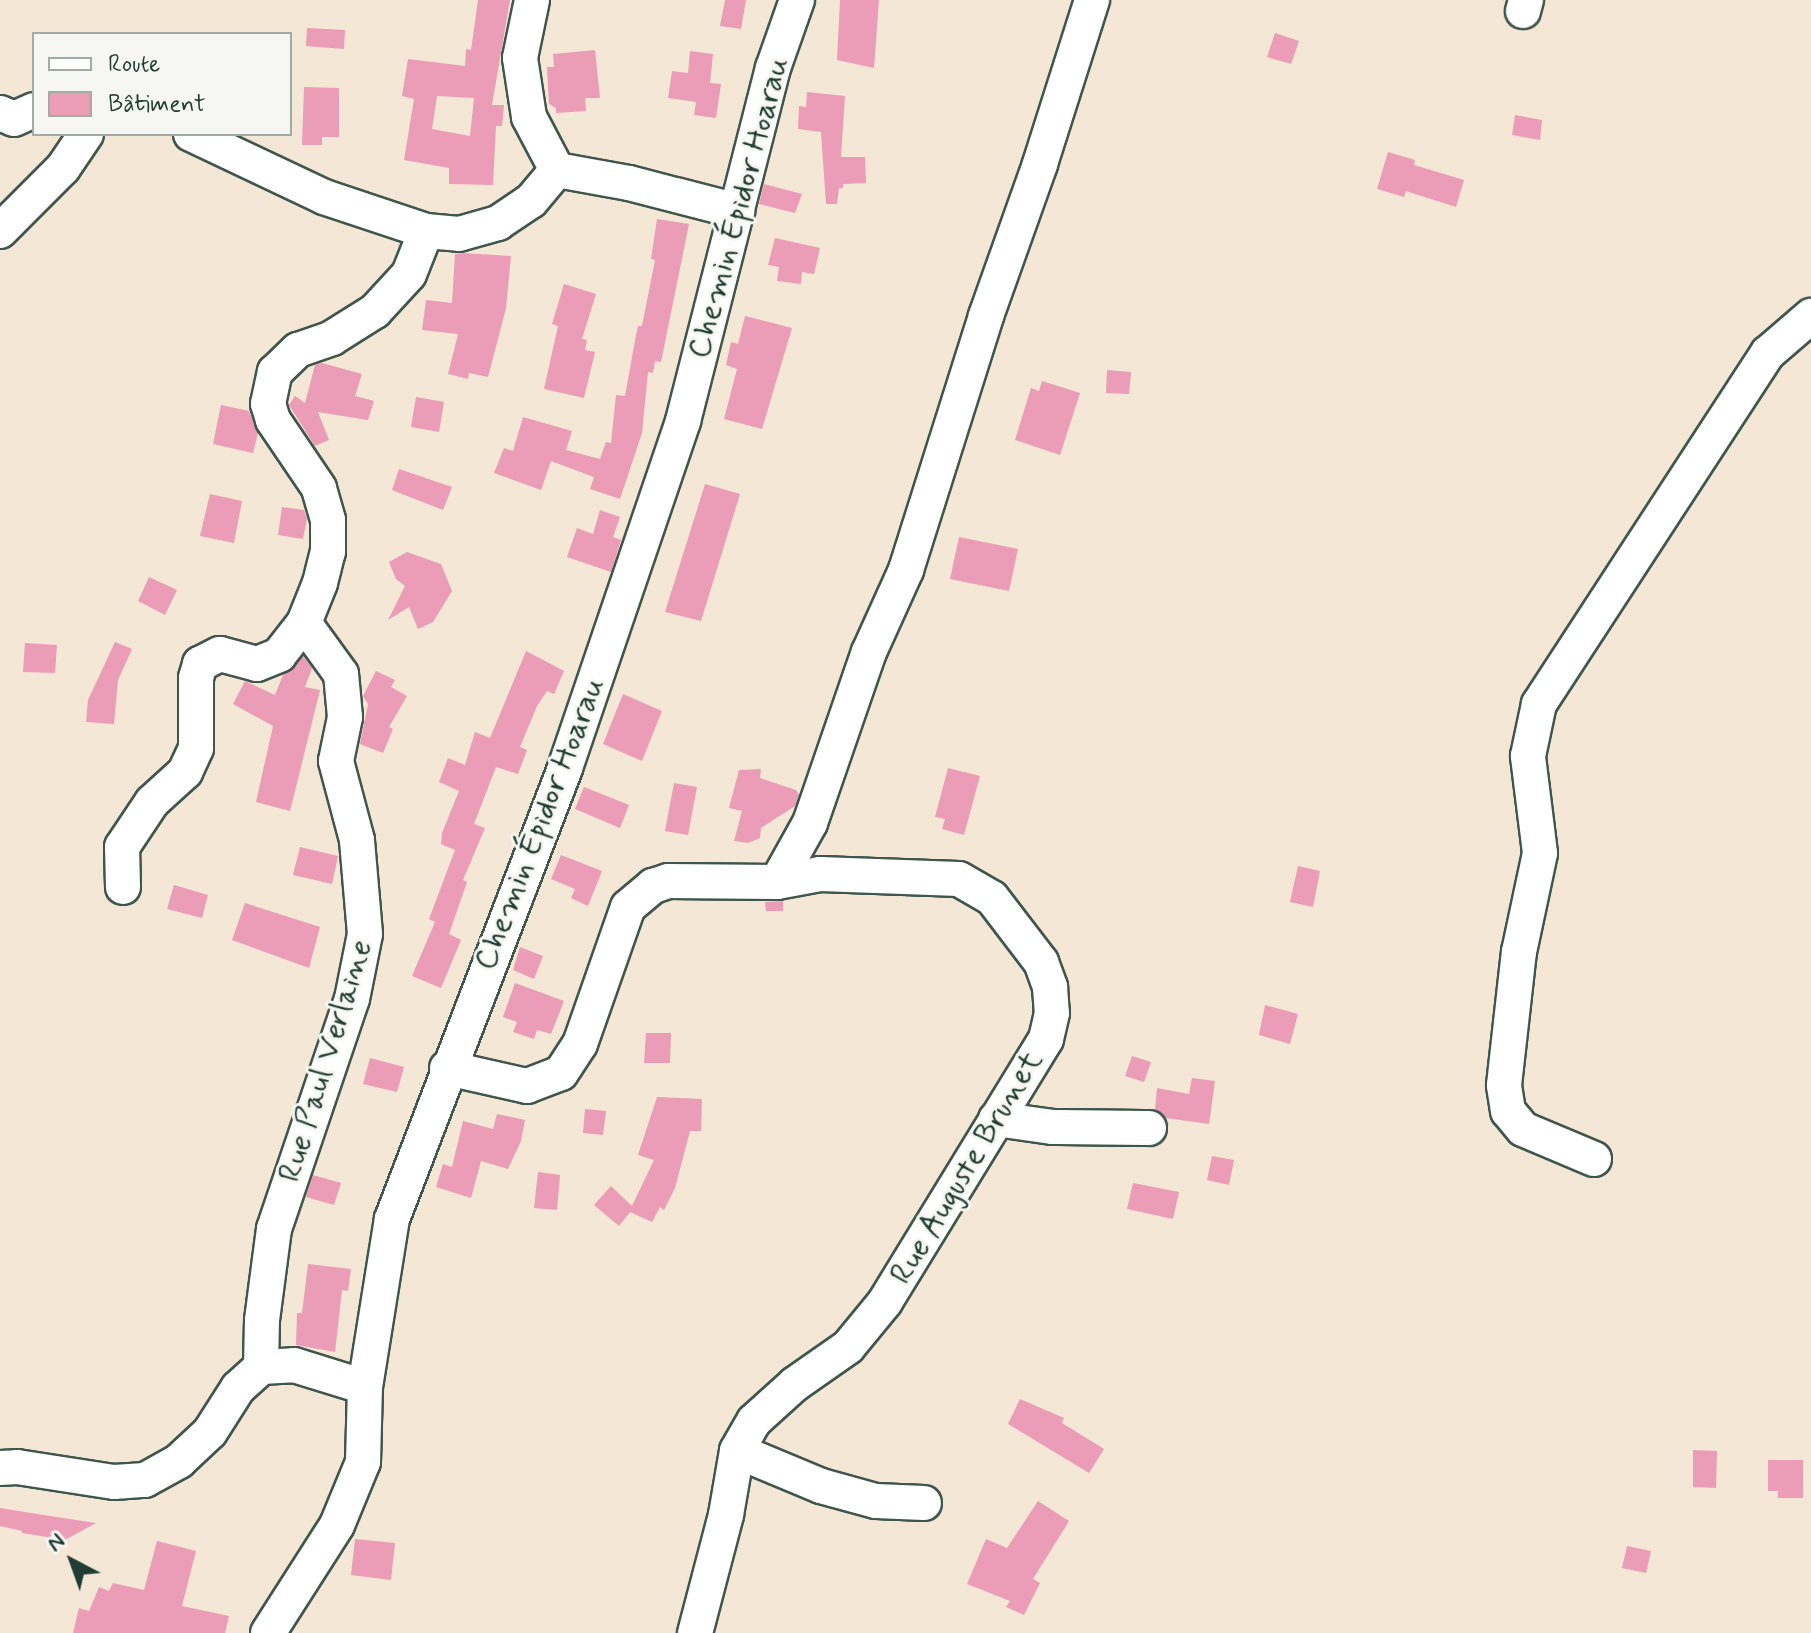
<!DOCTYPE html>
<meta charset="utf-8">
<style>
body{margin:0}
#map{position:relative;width:1811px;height:1633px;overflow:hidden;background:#f4e7d5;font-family:Mynerve,sans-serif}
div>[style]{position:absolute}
.building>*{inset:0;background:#eb9cb7}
.roads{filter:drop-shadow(2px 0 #3f564c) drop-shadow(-2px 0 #3f564c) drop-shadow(0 2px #3f564c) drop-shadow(0 -2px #3f564c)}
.minor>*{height:34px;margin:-17px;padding:0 17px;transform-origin:17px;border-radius:17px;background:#fff}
span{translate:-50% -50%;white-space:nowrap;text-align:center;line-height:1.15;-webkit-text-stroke:6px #f6f6f2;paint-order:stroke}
.street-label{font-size:32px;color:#1f3d34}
.legend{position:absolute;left:32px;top:32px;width:260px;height:104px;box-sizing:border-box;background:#f6f6f2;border:2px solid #a0aca6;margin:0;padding:10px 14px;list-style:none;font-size:24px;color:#1f3d34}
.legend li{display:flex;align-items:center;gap:16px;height:40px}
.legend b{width:40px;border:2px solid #a0aca6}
.north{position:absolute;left:32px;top:1521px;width:80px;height:80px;-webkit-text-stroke:6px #f6f6f2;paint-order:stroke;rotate:319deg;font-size:22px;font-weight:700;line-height:32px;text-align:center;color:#1f3d34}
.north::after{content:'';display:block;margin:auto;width:28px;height:36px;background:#1f3d34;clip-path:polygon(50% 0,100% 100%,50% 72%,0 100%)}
</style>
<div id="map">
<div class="building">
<i style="clip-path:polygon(evenodd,478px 0,510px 0,492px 105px,504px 105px,502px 126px,496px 126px,493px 185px,449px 184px,449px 168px,404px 160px,414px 99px,402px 96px,408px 59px,465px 66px,466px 49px,471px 50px,478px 0,437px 96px,474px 98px,470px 136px,432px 129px,437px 96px)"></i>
<i style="clip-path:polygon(725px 0,746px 0,741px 29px,720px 26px)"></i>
<i style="clip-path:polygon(840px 0,879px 0,874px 68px,837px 60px)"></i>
<i style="clip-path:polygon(307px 28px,345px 30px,344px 49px,306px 46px)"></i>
<i style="clip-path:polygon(1275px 33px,1299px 41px,1291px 64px,1267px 57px)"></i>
<i style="clip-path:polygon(595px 50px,600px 98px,585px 98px,586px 111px,556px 113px,556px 108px,549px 104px,547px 67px,554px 67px,553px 54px)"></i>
<i style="clip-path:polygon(690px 51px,713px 54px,710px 83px,721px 84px,716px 118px,694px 115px,696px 102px,668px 98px,672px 71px,688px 73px)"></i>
<i style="clip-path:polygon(304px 87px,339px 88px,339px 137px,322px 137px,322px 145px,302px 145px)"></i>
<i style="clip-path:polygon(807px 92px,845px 96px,841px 157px,865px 157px,866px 183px,843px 184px,843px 188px,839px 188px,837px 204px,826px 204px,821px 132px,798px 129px,799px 106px,806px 107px)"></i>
<i style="clip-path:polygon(1515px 115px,1542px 120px,1540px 140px,1512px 135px)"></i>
<i style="clip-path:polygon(1388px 152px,1415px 160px,1414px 165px,1464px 180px,1456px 207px,1406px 191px,1404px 197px,1377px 189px)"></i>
<i style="clip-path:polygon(764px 184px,802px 194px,795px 213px,759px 204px)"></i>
<i style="clip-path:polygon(657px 219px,689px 224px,661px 362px,655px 361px,653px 373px,648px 372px,642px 433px,620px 499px,590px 489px,594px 477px,551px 461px,541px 490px,494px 473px,504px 448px,513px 451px,523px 417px,572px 431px,566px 450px,600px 459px,606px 442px,611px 443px,616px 395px,625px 396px,636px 335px,638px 326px,642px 326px,655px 260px,651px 259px)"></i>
<i style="clip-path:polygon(775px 238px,820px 248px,814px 274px,802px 272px,801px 284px,777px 281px,779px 267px,768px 265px)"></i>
<i style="clip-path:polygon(463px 253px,511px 256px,506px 308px,488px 377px,469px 373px,468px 379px,448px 374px,458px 334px,422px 330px,426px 300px,452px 303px,455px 254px)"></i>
<i style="clip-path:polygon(564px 284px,596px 294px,582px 339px,587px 340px,585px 350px,595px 352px,584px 398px,544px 389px,558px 326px,552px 324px)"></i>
<i style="clip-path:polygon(745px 316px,792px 328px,762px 429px,724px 419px,737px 369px,726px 365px,731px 342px,738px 344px)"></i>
<i style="clip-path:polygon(322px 363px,362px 374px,355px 396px,374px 401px,368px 420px,318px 412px,329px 440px,315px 446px,289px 405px,295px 396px,305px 403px,315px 365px)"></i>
<i style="clip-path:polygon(1107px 370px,1131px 372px,1129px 394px,1106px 393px)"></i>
<i style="clip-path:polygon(1042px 381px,1080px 393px,1060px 455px,1015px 440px,1031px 388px,1039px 391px)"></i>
<i style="clip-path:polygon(416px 397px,444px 402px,439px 432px,411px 427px)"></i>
<i style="clip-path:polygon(221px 405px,249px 411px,258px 433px,253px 453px,213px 444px)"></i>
<i style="clip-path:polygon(399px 469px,452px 487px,443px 510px,392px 490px)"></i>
<i style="clip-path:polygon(705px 484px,740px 494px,701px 621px,665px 612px)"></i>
<i style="clip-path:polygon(210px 494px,242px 501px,234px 543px,200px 536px)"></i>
<i style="clip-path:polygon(282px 507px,304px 510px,307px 519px,303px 539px,278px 535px)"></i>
<i style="clip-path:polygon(600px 510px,620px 517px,613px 537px,621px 540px,611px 572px,567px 557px,577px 528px,593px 534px)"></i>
<i style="clip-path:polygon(959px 537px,1018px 549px,1009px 591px,950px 579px)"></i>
<i style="clip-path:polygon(407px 552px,441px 564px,452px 591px,433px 622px,418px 629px,409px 607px,388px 620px,405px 586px,396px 579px,389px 562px)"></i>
<i style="clip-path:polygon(149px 577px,177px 590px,165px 615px,138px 601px)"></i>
<i style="clip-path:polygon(115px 642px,132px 649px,118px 680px,114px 724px,86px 722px,88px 700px)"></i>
<i style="clip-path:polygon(25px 643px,57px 645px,55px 673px,23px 672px)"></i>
<i style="clip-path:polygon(526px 651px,564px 671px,554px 694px,547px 691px,537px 706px,520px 747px,527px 750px,518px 774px,496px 767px,474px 824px,485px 828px,463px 880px,467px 882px,449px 934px,461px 940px,441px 988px,412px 976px,435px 922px,429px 919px,455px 850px,441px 844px,442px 833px,459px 791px,439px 782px,448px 758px,465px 765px,475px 732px,490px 738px)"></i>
<i style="clip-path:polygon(303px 656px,312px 668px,305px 687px,320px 690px,290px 811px,256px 802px,273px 726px,233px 704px,245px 681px,275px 695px,283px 675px)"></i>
<i style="clip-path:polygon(376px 671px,395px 680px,391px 687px,407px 696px,389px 727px,393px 729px,383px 753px,360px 744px,368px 704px,363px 696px)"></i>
<i style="clip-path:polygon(623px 694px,662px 711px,642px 761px,603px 744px)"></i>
<i style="clip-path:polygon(948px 768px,980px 776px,964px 835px,942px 829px,945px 819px,935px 817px)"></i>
<i style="clip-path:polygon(761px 769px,760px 778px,796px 790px,799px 795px,795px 806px,761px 828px,760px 838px,748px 843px,734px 841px,742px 811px,729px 808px,739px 770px)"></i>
<i style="clip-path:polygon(674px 783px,697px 787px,688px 835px,665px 831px)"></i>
<i style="clip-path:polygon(584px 787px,629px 805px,620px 828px,575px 809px)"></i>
<i style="clip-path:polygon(300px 847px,338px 856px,332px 884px,293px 875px)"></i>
<i style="clip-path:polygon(561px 855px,602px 871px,588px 906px,571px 898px,575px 889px,551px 879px)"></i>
<i style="clip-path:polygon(1298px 866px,1320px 871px,1313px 907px,1290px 902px)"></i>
<i style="clip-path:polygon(174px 885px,208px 895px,202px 918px,167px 909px)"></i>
<i style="clip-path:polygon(783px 901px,783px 911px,766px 911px,765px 902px)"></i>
<i style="clip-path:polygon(245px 903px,320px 927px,309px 968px,232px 940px)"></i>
<i style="clip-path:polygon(520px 947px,543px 956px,534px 979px,513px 970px)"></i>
<i style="clip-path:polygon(515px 983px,564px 1001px,551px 1034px,537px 1030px,534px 1039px,513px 1032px,517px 1022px,503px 1017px)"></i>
<i style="clip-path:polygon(1265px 1005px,1298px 1014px,1290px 1044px,1259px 1035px)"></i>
<i style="clip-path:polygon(646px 1033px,671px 1033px,670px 1063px,644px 1063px)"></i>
<i style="clip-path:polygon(1132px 1056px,1151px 1062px,1144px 1082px,1125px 1076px)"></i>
<i style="clip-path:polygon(370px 1058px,404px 1067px,397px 1092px,363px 1084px)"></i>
<i style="clip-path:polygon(1192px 1078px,1215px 1081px,1209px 1124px,1166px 1118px,1155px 1109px,1157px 1088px,1189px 1094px)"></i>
<i style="clip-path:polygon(657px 1097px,702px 1099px,701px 1131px,690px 1131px,675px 1188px,664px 1210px,660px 1207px,652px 1222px,630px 1212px,619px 1226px,594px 1205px,611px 1186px,632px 1206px,654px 1160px,638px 1155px)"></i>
<i style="clip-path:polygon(585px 1109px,606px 1111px,603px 1135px,583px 1133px)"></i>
<i style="clip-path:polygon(497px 1114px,525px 1120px,521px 1141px,508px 1169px,481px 1161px,471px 1198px,436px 1187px,443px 1164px,452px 1167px,463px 1121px,493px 1129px)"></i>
<i style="clip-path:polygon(1212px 1156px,1234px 1160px,1229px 1185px,1207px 1180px)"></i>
<i style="clip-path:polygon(538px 1172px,560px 1175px,557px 1210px,534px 1208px)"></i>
<i style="clip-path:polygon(313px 1175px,341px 1183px,334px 1205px,306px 1197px)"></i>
<i style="clip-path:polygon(1133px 1183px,1179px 1192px,1173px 1219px,1127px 1209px)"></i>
<i style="clip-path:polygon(308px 1264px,351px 1269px,348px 1291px,342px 1290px,335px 1352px,296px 1345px,297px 1313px,302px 1313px)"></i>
<i style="clip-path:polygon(1020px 1399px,1064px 1418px,1062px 1423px,1104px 1449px,1089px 1473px,1008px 1424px)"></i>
<i style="clip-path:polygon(1693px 1450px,1717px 1451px,1716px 1488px,1693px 1487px)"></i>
<i style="clip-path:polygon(1768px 1460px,1803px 1460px,1803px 1498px,1778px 1498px,1778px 1491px,1768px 1491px)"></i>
<i style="clip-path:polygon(1038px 1501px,1069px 1521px,1033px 1579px,1040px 1583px,1024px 1615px,1006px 1607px,1010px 1601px,967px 1584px,986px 1539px,1007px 1548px)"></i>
<i style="clip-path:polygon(0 1508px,37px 1514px,96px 1523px,65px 1540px,22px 1533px,22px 1531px,0 1526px)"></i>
<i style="clip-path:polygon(355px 1539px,395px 1543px,391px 1580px,351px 1575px)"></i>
<i style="clip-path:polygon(157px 1541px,196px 1551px,182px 1606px,229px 1616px,225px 1633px,73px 1633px,79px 1608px,89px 1611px,99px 1587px,109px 1591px,113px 1583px,144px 1590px)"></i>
<i style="clip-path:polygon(1627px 1546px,1651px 1551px,1646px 1573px,1622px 1568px)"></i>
</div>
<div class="roads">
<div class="minor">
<i style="left:532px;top:0;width:59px;rotate:101.7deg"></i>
<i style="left:520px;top:58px;width:60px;rotate:81.3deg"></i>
<i style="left:529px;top:117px;width:60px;rotate:62.2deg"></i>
<i style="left:1523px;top:11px;width:11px;rotate:-75deg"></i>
<i style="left:0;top:113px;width:15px;rotate:23deg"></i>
<i style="left:14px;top:119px;width:22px;rotate:-24deg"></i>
<i style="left:191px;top:134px;width:147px;rotate:25.3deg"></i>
<i style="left:324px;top:197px;width:108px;rotate:18.4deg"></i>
<i style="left:426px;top:231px;width:33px;rotate:5deg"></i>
<i style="left:459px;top:234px;width:41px;rotate:-15.8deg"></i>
<i style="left:498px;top:223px;width:40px;rotate:-34deg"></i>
<i style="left:531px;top:201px;width:40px;rotate:-50deg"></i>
<i style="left:557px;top:170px;width:73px;rotate:10.2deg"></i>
<i style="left:629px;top:183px;width:112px;rotate:14.5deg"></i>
<i style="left:0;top:231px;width:89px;rotate:-45deg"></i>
<i style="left:63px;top:168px;width:41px;rotate:-55.9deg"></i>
<i style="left:777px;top:882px;width:68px;rotate:-60.8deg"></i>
<i style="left:810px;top:823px;width:181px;rotate:-71deg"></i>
<i style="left:869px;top:652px;width:90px;rotate:-65.7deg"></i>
<i style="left:906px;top:570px;width:266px;rotate:-72.5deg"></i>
<i style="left:986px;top:316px;width:161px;rotate:-70.4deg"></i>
<i style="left:1040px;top:164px;width:172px;rotate:-72.4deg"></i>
<i style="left:123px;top:887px;width:40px;rotate:-91.4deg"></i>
<i style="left:122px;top:847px;width:54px;rotate:-56.3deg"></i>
<i style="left:152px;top:802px;width:45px;rotate:-42.3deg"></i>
<i style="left:185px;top:772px;width:26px;rotate:-65deg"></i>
<i style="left:196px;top:748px;width:70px;rotate:-90deg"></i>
<i style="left:196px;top:678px;width:15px;rotate:-74deg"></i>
<i style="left:200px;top:664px;width:22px;rotate:-27deg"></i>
<i style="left:220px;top:654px;width:38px;rotate:15deg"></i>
<i style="left:257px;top:664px;width:24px;rotate:-22deg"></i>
<i style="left:279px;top:655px;width:41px;rotate:-52deg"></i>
<i style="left:304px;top:623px;width:43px;rotate:-68.2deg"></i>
<i style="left:320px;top:583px;width:32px;rotate:-76deg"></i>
<i style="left:328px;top:552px;width:32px;rotate:-90deg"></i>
<i style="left:328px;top:520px;width:33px;rotate:-106deg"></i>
<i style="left:319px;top:488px;width:82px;rotate:-124.1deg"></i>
<i style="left:273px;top:420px;width:17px;rotate:-107deg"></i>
<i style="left:268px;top:404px;width:33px;rotate:-78deg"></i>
<i style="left:275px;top:372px;width:32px;rotate:-44deg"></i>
<i style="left:298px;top:350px;width:36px;rotate:-19deg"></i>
<i style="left:332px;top:338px;width:51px;rotate:-32.1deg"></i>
<i style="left:375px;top:311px;width:50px;rotate:-47.4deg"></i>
<i style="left:409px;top:274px;width:46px;rotate:-68.4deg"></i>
<i style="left:447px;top:1068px;width:82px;rotate:12.7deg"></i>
<i style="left:527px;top:1086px;width:36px;rotate:-21deg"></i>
<i style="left:561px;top:1073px;width:35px;rotate:-57deg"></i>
<i style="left:580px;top:1044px;width:145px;rotate:-70.7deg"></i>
<i style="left:628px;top:907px;width:33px;rotate:-40deg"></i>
<i style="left:653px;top:886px;width:16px;rotate:-18deg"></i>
<i style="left:668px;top:881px;width:109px;rotate:0.5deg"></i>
<i style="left:777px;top:882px;width:44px;rotate:-10.5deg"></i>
<i style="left:820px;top:874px;width:139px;rotate:2.1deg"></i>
<i style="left:959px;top:879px;width:38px;rotate:30deg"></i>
<i style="left:992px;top:898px;width:81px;rotate:52.6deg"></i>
<i style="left:1041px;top:962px;width:27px;rotate:70deg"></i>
<i style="left:1050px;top:987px;width:26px;rotate:86deg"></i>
<i style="left:1052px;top:1013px;width:27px;rotate:103deg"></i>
<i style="left:1046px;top:1039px;width:308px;rotate:121.5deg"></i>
<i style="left:885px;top:1302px;width:58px;rotate:129.4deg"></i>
<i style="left:848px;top:1347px;width:65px;rotate:145.1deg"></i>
<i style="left:795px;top:1384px;width:55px;rotate:137.9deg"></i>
<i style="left:754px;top:1421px;width:34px;rotate:120deg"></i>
<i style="left:737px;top:1451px;width:65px;rotate:99.8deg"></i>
<i style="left:726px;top:1515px;width:122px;rotate:104.7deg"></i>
<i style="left:996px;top:1119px;width:58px;rotate:8deg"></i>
<i style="left:1053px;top:1127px;width:96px;rotate:0.6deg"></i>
<i style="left:1594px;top:1159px;width:77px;rotate:-157.1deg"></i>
<i style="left:1523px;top:1129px;width:23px;rotate:-130deg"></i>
<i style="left:1508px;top:1111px;width:26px;rotate:-99deg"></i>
<i style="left:1504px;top:1085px;width:134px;rotate:-83.6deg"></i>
<i style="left:1519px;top:952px;width:101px;rotate:-78deg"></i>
<i style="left:1540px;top:853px;width:98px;rotate:-97.1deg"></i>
<i style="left:1528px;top:756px;width:53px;rotate:-78.1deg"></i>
<i style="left:1539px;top:704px;width:419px;rotate:-56.9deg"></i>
<i style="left:1768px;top:353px;width:57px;rotate:-40.7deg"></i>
<i style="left:261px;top:1367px;width:47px;rotate:-88.8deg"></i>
<i style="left:262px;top:1320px;width:92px;rotate:-82.5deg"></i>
<i style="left:274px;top:1229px;width:243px;rotate:-71.3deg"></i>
<i style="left:352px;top:999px;width:66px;rotate:-78.7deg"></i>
<i style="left:365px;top:934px;width:94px;rotate:-94.9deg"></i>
<i style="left:357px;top:840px;width:82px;rotate:-104.9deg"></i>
<i style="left:336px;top:761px;width:45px;rotate:-78.4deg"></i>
<i style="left:345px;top:717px;width:43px;rotate:-95.3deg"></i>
<i style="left:341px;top:674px;width:63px;rotate:-126deg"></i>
<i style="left:737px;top:1451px;width:91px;rotate:22.6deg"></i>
<i style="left:821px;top:1486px;width:57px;rotate:15.3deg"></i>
<i style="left:876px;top:1501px;width:48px;rotate:2.4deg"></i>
<i style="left:0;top:1468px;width:17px;rotate:-3deg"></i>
<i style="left:17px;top:1467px;width:98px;rotate:8.8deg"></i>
<i style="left:114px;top:1482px;width:31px;rotate:-4deg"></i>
<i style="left:145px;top:1480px;width:39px;rotate:-29deg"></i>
<i style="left:179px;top:1461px;width:42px;rotate:-43.1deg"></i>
<i style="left:210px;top:1432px;width:52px;rotate:-57.5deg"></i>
<i style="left:238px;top:1388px;width:31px;rotate:-42deg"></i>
<i style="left:261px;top:1367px;width:33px;rotate:-3deg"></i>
<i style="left:294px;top:1365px;width:74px;rotate:17.2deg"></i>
<i style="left:268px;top:1633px;width:128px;rotate:-57.4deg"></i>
<i style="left:337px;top:1525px;width:68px;rotate:-67.6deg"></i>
<i style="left:363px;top:1462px;width:75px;rotate:-88.5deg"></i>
<i style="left:365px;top:1387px;width:170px;rotate:-80.9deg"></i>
<i style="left:392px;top:1219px;width:483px;rotate:-69deg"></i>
<i style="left:565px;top:768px;width:367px;rotate:-71.2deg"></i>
<i style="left:683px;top:421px;width:364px;rotate:-75.7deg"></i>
<i style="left:773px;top:68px;width:72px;rotate:-70.6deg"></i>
</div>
</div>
<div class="street-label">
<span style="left:739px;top:208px;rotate:-75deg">Chemin Épidor Hoarau</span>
<span style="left:540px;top:824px;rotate:-69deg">Chemin Épidor Hoarau</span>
<span style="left:326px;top:1061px;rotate:-73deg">Rue Paul Verlaine</span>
<span style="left:967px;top:1168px;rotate:-59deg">Rue Auguste Brunet</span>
</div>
<ul class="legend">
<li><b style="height:10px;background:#fff"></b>Route</li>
<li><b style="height:22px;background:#eb9cb7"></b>Bâtiment</li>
</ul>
<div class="north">N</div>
</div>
